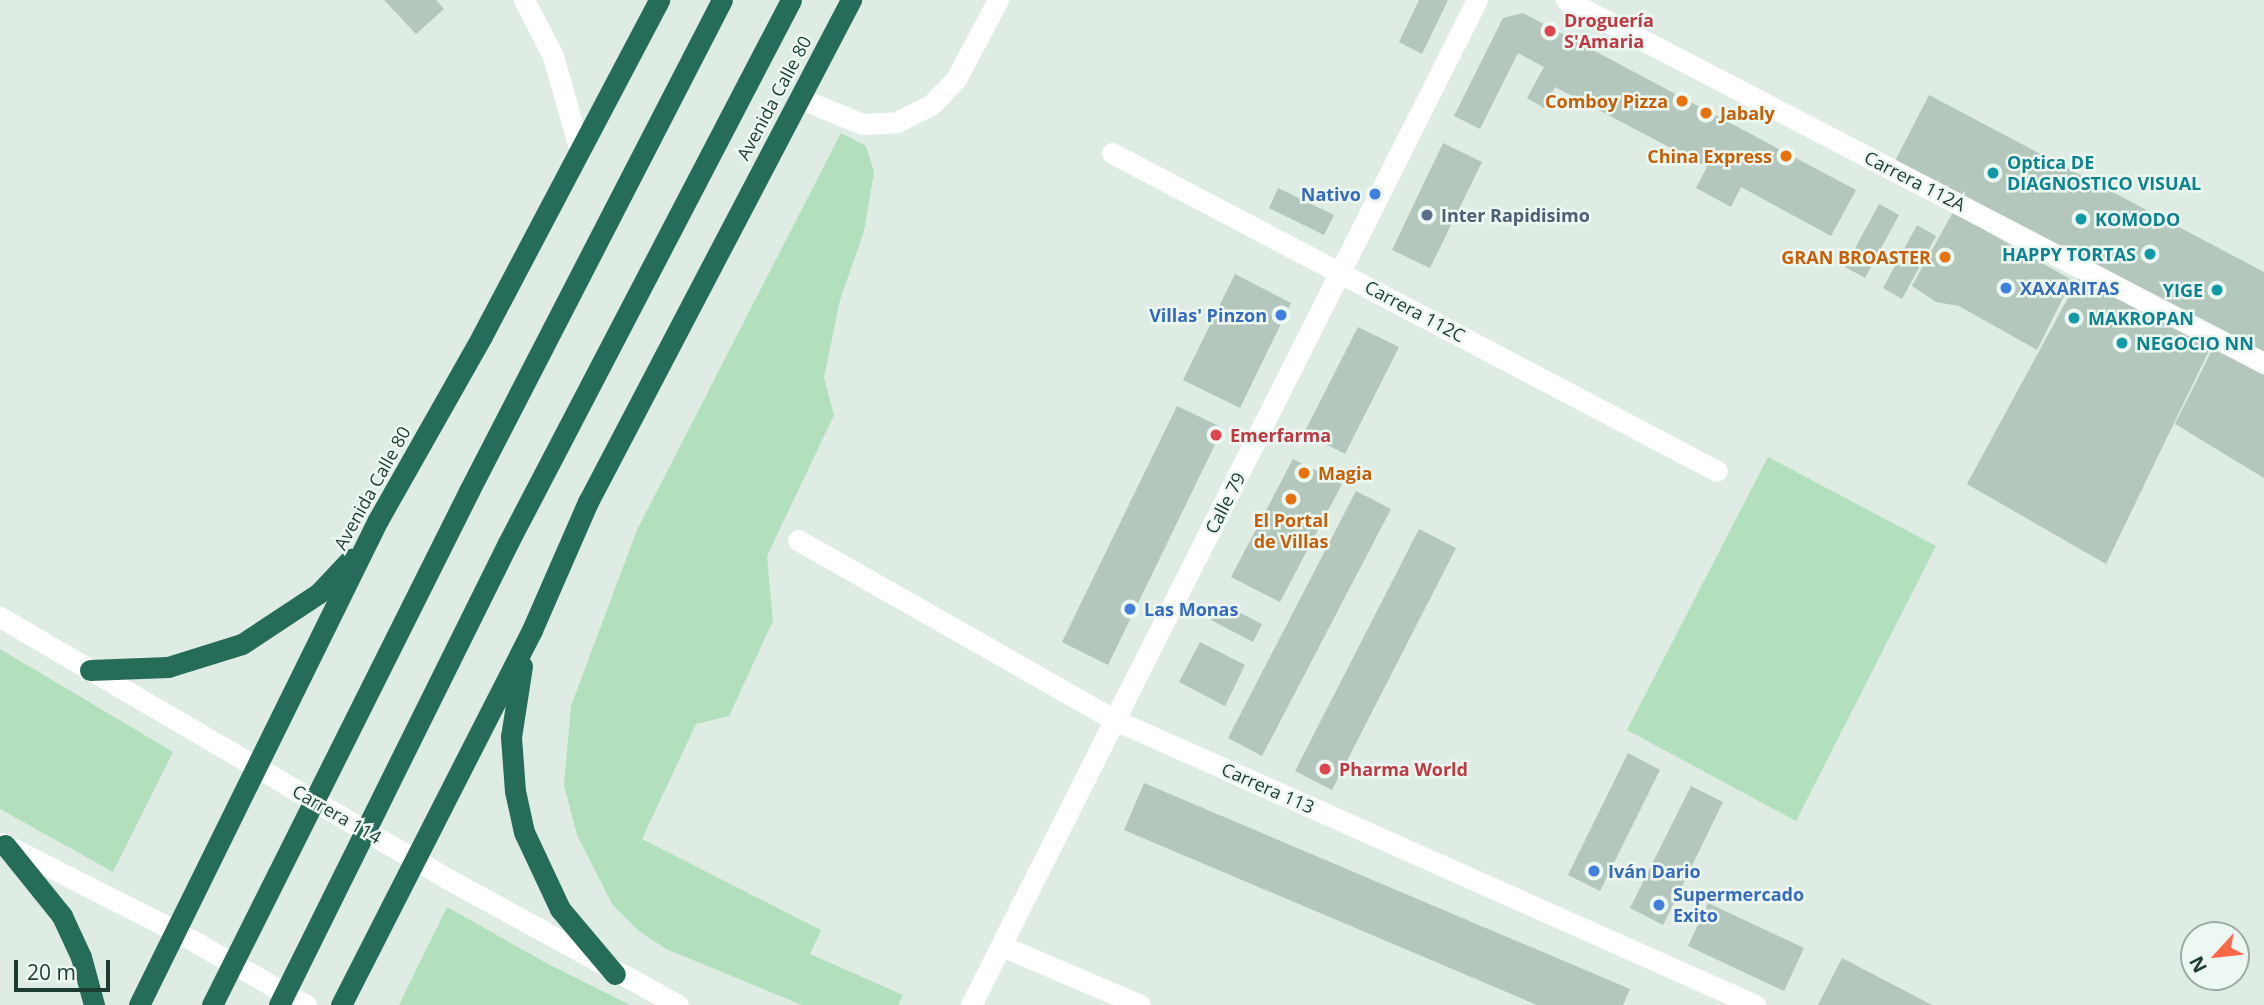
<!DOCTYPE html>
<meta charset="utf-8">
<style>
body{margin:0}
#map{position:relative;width:2264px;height:1005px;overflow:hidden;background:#deece4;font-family:"Open Sans",sans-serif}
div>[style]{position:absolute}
.green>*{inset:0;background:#b3e0bc}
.building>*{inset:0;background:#b3c7bd}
.minor>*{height:21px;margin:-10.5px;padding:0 10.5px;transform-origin:10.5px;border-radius:10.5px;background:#fff}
.highway>*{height:21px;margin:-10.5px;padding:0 10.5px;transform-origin:10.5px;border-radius:10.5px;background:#266d59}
.dots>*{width:19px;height:19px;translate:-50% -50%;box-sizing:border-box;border:4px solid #eef8f2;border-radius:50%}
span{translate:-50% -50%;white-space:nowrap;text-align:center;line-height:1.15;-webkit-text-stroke:5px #eef8f2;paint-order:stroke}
.health-label{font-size:18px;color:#be3a42;font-weight:700}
.left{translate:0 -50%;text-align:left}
.street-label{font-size:18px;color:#1d3d32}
.food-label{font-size:18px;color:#c56008;font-weight:700}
.right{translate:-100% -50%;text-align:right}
.culture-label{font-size:18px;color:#0d838f;font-weight:700}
.shop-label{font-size:18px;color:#366cbe;font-weight:700}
.service-label{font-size:18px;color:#4e5e75;font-weight:700}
.north{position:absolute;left:2180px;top:921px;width:70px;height:70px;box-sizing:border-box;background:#eef8f2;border:2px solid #9aada5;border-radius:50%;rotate:243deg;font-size:19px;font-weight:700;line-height:28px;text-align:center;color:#1d3d32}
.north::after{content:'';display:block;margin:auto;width:24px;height:32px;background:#ff6848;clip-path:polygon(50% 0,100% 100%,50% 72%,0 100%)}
.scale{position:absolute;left:14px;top:960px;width:96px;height:32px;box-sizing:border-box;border:4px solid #1d3d32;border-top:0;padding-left:9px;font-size:21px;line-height:24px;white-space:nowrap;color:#1d3d32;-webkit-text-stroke:5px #eef8f2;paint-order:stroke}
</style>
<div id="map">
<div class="green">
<i style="clip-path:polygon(841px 133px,866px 146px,874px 172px,864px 231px,840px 300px,824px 378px,834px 415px,767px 556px,773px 621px,729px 716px,696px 724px,642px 839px,821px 930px,810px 954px,903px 995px,898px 1005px,802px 1005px,666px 949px,639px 931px,612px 904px,577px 835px,564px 785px,571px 706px,637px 530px)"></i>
<i style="clip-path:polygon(1768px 457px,1936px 546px,1796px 821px,1627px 730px)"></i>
<i style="clip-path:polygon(0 649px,173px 752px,113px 872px,0 809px)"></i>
<i style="clip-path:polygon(447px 907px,548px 964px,630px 1005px,399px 1005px)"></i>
</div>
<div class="building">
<i style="clip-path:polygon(384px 0,436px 0,444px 9px,416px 34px)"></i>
<i style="clip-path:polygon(1419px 0,1448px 0,1422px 54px,1399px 42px)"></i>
<i style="clip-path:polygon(1523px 13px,1856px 190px,1831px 236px,1741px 187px,1731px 207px,1696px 188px,1707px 167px,1555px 87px,1544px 108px,1527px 98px,1544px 67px,1518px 53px,1480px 129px,1454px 116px,1503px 18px)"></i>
<i style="clip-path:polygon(1929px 95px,2264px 272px,2264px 362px,1893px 165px)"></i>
<i style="clip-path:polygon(1443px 143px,1482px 162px,1430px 268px,1392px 250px)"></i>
<i style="clip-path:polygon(1278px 188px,1334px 215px,1324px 235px,1269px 208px)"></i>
<i style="clip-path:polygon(1879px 204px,1899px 215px,1865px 278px,1845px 267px)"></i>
<i style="clip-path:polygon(1953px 212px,2072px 280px,2037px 350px,1959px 306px,1936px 302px,1912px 286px)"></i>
<i style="clip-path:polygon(1917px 225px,1936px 236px,1902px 299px,1883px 288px)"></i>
<i style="clip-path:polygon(2082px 272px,2214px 340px,2106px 564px,1967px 484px)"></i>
<i style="clip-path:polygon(1235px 274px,1291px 303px,1240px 408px,1183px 380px)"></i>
<i style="clip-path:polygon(1358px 327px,1399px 347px,1345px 454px,1304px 433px)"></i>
<i style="clip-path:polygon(2217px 340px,2264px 365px,2264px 478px,2175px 424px)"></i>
<i style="clip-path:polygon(1177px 406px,1223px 428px,1108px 665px,1062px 642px)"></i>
<i style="clip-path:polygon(1293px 459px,1342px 484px,1280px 602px,1231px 577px)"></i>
<i style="clip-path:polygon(1356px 491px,1391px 509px,1262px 756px,1228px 738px)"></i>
<i style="clip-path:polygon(1419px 529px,1456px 548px,1332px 790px,1295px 771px)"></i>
<i style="clip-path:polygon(1221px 603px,1262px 624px,1253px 642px,1211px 620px)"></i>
<i style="clip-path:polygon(1200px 642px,1245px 665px,1225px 706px,1179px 682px)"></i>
<i style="clip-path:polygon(1628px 753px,1660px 770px,1600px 891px,1568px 875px)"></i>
<i style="clip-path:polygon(1144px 783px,1630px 989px,1623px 1005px,1537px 1005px,1124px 830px)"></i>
<i style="clip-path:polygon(1691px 786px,1723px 802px,1663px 925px,1630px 908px)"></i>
<i style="clip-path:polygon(1708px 903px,1804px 948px,1784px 991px,1688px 946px)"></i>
<i style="clip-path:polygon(1842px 958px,1932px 1005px,1818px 1005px)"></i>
</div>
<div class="minor">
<i style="left:524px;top:0;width:63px;rotate:62.6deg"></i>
<i style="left:553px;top:56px;width:99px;rotate:74.1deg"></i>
<i style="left:1566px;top:0;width:787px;rotate:27.48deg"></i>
<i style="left:799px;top:98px;width:68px;rotate:22.4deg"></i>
<i style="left:862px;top:124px;width:35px;rotate:-3deg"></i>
<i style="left:897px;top:122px;width:38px;rotate:-27deg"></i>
<i style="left:931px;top:105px;width:36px;rotate:-46deg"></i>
<i style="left:956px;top:79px;width:89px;rotate:-62deg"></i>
<i style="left:1112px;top:153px;width:683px;rotate:27.73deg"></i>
<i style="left:798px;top:540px;width:365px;rotate:29.6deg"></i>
<i style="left:1115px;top:720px;width:701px;rotate:24deg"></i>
<i style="left:0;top:617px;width:519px;rotate:30.32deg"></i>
<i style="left:448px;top:879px;width:262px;rotate:28.7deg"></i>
<i style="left:2px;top:843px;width:193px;rotate:26.8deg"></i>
<i style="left:174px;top:930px;width:152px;rotate:29.6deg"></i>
<i style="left:1002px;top:946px;width:150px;rotate:23.1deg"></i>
<i style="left:971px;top:1005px;width:1125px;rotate:-63.28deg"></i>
</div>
<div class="highway">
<i style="left:522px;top:666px;width:72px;rotate:98.8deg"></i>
<i style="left:511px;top:737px;width:54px;rotate:85.8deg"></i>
<i style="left:515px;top:791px;width:42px;rotate:77.6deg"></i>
<i style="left:524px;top:832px;width:85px;rotate:64.9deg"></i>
<i style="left:560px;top:909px;width:85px;rotate:49.8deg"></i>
<i style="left:90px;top:670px;width:78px;rotate:-2.2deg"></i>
<i style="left:168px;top:667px;width:77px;rotate:-17.3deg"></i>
<i style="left:242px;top:644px;width:92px;rotate:-33.5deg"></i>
<i style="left:319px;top:593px;width:47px;rotate:-46.7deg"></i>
<i style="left:5px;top:845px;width:91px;rotate:51.2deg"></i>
<i style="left:62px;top:916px;width:45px;rotate:65.1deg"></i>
<i style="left:81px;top:957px;width:50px;rotate:74.8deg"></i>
<i style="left:139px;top:1005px;width:541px;rotate:-63.77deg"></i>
<i style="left:378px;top:520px;width:211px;rotate:-60.5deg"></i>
<i style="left:482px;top:336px;width:380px;rotate:-62.2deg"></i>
<i style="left:212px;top:1005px;width:575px;rotate:-63.43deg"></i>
<i style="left:469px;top:491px;width:552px;rotate:-62.74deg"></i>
<i style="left:279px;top:1005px;width:516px;rotate:-63.63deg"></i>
<i style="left:508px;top:543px;width:612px;rotate:-62.47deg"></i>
<i style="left:341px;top:1005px;width:421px;rotate:-63deg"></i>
<i style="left:532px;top:630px;width:140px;rotate:-66.4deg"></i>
<i style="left:588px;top:502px;width:567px;rotate:-62.35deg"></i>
</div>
<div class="dots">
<i style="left:1550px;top:31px;background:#e0444e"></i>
<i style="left:1682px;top:101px;background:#e8710a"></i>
<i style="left:1706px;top:113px;background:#e8710a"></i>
<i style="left:1786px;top:156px;background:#e8710a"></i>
<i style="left:1993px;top:173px;background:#0f9aa8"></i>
<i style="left:1375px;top:194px;background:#3f7fe0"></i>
<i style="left:1427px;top:215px;background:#5c6f8a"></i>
<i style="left:2081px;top:219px;background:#0f9aa8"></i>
<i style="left:2150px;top:254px;background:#0f9aa8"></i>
<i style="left:1945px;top:257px;background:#e8710a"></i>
<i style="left:2006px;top:288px;background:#3f7fe0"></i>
<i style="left:2217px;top:290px;background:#0f9aa8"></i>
<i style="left:1281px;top:315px;background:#3f7fe0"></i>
<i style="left:2074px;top:318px;background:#0f9aa8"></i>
<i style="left:2122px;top:343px;background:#0f9aa8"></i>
<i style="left:1216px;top:435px;background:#e0444e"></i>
<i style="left:1304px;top:473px;background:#e8710a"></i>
<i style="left:1291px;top:499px;background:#e8710a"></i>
<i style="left:1130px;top:609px;background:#3f7fe0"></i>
<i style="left:1325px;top:769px;background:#e0444e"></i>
<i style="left:1594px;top:871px;background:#3f7fe0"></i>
<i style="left:1659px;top:905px;background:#3f7fe0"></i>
</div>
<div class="health-label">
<span class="left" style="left:1564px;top:31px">Droguería<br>S'Amaria</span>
<span class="left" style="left:1230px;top:435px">Emerfarma</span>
<span class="left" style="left:1339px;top:769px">Pharma World</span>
</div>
<div class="street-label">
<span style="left:774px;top:98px;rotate:-62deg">Avenida Calle 80</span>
<span style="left:1915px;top:181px;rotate:27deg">Carrera 112A</span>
<span style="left:1415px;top:311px;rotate:28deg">Carrera 112C</span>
<span style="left:372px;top:488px;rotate:-61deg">Avenida Calle 80</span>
<span style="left:1225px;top:503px;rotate:-63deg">Calle 79</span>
<span style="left:1268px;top:788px;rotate:24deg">Carrera 113</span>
<span style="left:337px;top:814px;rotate:30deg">Carrera 114</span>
</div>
<div class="food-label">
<span class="right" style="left:1668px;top:101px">Comboy Pizza</span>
<span class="left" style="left:1720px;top:113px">Jabaly</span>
<span class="right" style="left:1772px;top:156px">China Express</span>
<span class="right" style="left:1931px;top:257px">GRAN BROASTER</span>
<span class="left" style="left:1318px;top:473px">Magia</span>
<span style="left:1291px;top:531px">El Portal<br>de Villas</span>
</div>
<div class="culture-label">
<span class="left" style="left:2007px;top:173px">Optica DE<br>DIAGNOSTICO VISUAL</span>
<span class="left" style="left:2095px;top:219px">KOMODO</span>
<span class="right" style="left:2136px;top:254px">HAPPY TORTAS</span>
<span class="right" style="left:2203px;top:290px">YIGE</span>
<span class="left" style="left:2088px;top:318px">MAKROPAN</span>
<span class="left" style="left:2136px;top:343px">NEGOCIO NN</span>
</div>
<div class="shop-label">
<span class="right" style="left:1361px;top:194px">Nativo</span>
<span class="left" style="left:2020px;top:288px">XAXARITAS</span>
<span class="right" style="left:1267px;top:315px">Villas' Pinzon</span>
<span class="left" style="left:1144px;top:609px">Las Monas</span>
<span class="left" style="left:1608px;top:871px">Iván Dario</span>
<span class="left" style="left:1673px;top:905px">Supermercado<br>Exito</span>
</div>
<div class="service-label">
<span class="left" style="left:1441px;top:215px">Inter Rapidisimo</span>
</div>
<div class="north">N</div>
<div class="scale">20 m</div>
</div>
